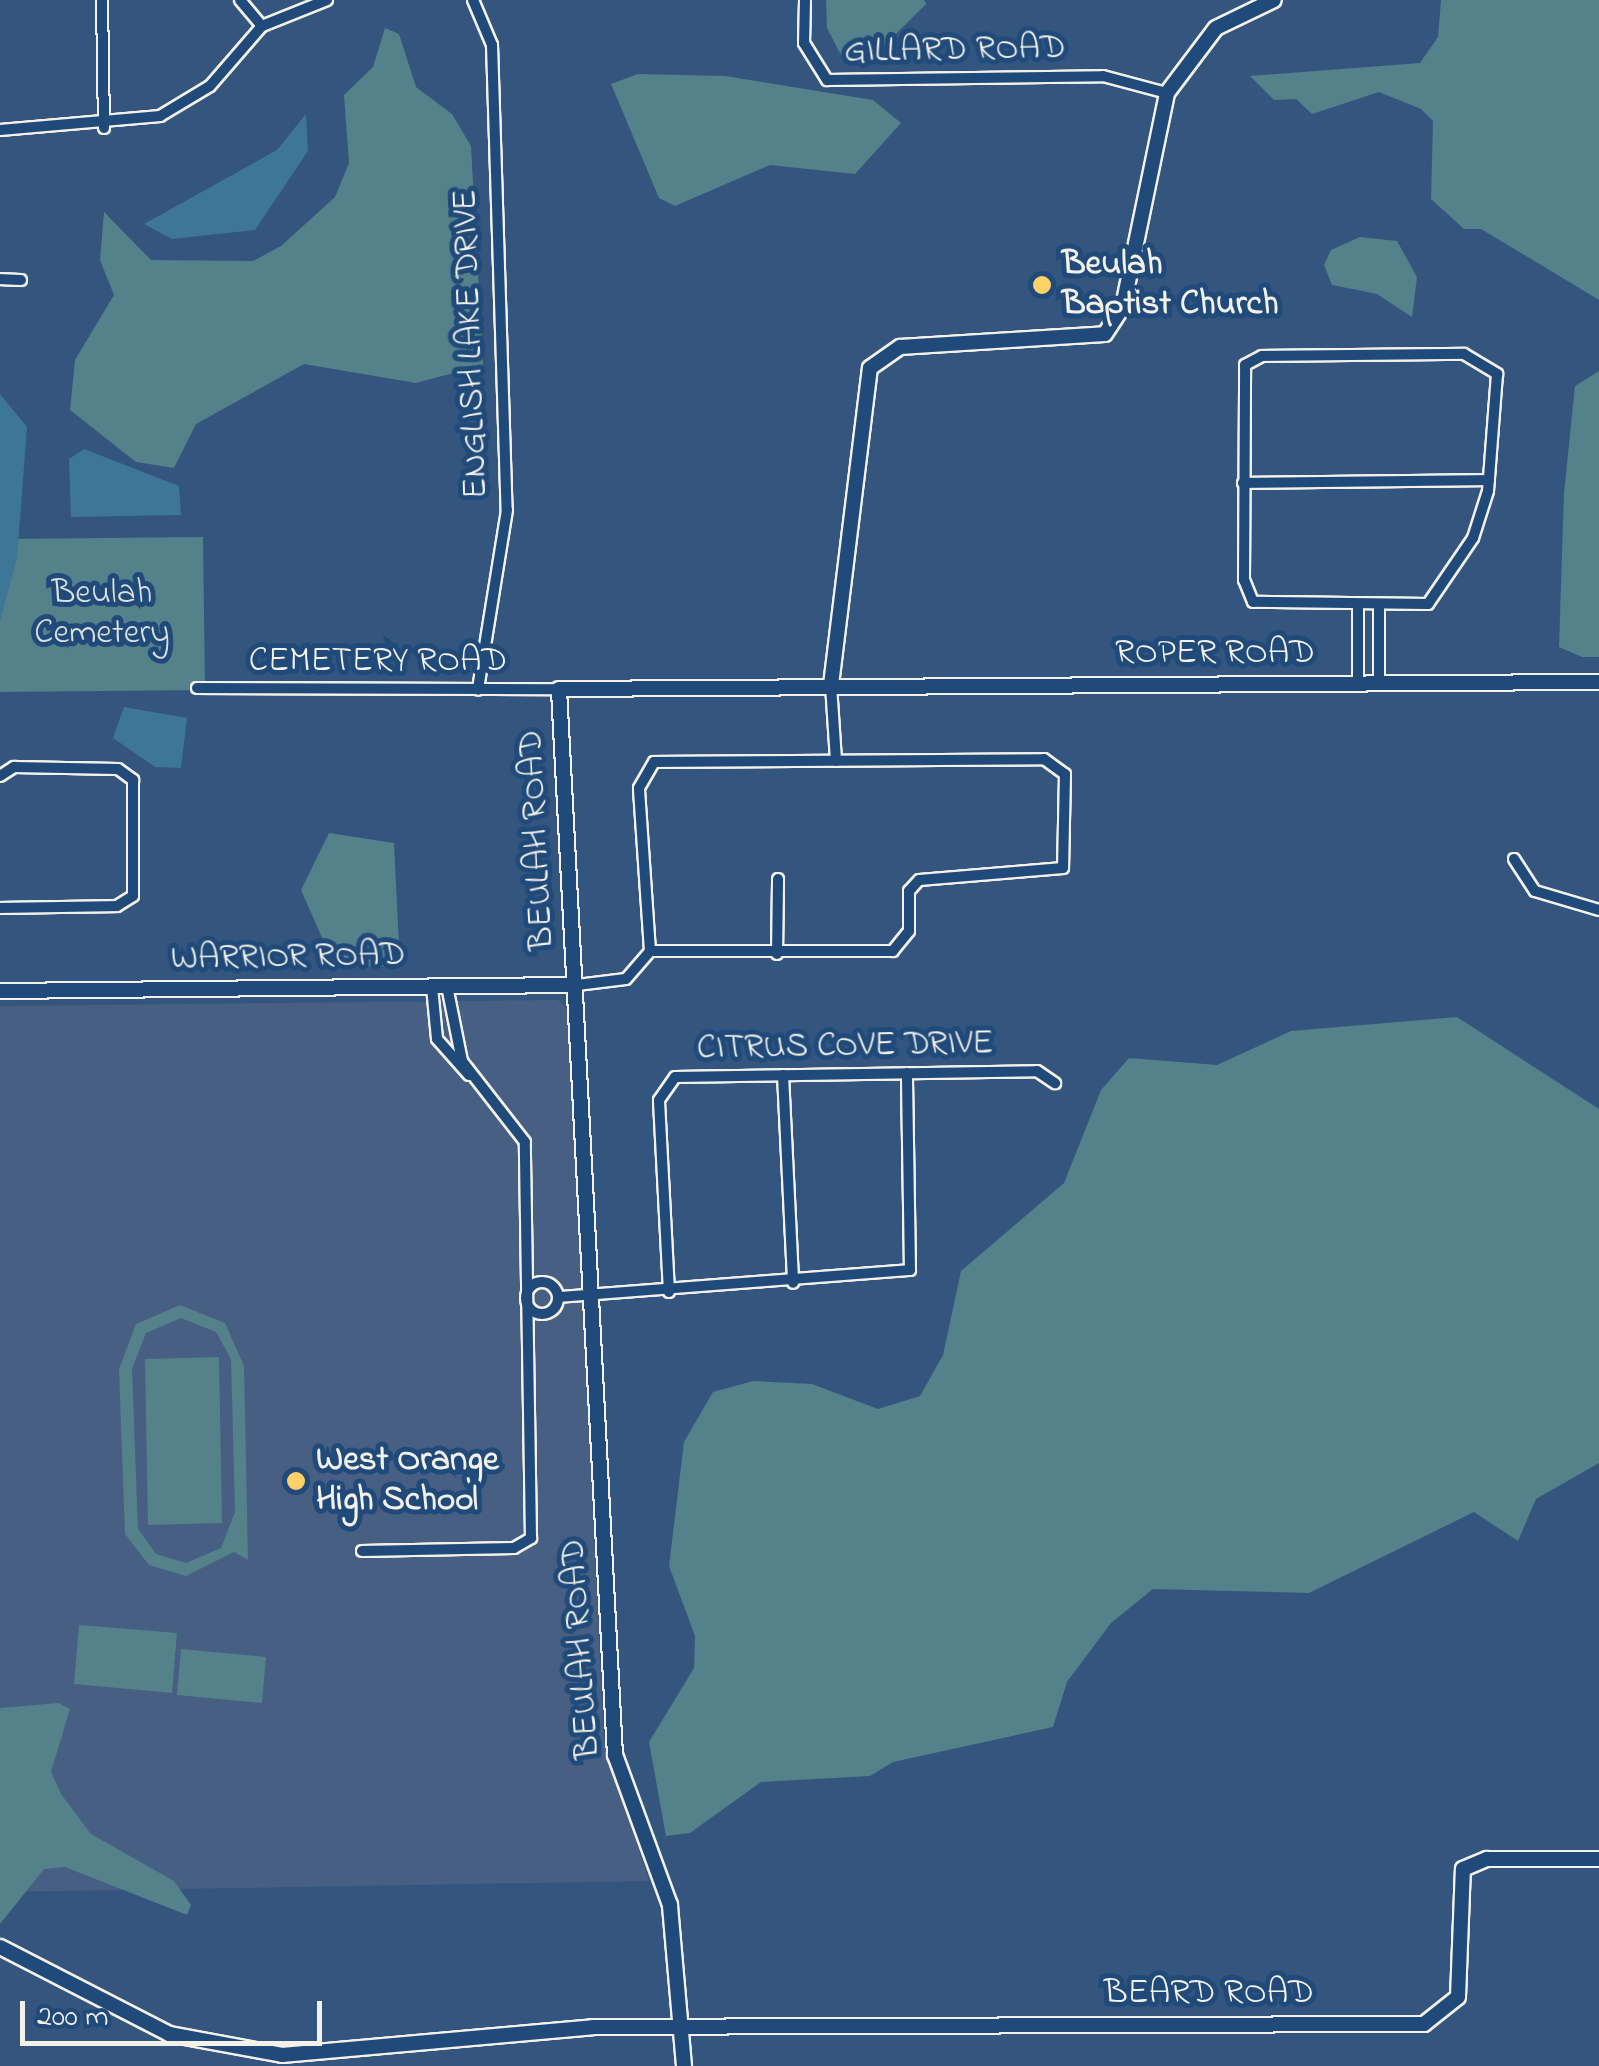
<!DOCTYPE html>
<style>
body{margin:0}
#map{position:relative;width:1599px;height:2066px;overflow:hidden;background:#34557e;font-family:"Indie Flower",sans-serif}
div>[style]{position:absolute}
.built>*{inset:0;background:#475f82}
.green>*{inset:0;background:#54818a}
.water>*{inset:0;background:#3e7698}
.roads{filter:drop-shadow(2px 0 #f4f1e8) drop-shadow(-2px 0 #f4f1e8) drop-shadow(0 2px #f4f1e8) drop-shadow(0 -2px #f4f1e8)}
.street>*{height:10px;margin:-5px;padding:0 5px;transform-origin:5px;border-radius:5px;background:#1f4a7a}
.street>.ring{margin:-5px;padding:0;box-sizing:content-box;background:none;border:10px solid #1f4a7a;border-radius:50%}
.secondary>*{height:14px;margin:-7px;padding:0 7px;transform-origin:7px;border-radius:7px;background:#1f4a7a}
.dots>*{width:28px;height:28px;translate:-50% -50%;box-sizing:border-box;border:5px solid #1f4a7a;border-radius:50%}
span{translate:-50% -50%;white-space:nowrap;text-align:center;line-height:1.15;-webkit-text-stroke:10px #1f4a7a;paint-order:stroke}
.street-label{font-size:35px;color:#f4f1e8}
.poi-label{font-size:35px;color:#f4f1e8;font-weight:700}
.left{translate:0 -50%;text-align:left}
.park-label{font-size:35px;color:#dce0da}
.scale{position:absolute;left:20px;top:2001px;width:302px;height:45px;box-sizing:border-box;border:5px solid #f4f1e8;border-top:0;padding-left:12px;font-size:30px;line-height:35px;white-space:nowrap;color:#f4f1e8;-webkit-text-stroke:8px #1f4a7a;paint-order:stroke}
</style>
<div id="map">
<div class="built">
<i style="clip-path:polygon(558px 1000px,569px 1010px,604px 1741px,649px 1881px,0 1892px,0 1006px)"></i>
</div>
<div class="green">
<i style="clip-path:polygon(826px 0,924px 0,926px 4px,864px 66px,844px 61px,827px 28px)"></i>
<i style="clip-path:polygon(1441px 0,1599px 0,1599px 300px,1481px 229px,1464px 229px,1431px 199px,1433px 121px,1421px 109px,1379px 92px,1312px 114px,1296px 99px,1274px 100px,1250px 76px,1420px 63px,1438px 37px)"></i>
<i style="clip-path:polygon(385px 28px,399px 34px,416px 87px,452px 114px,471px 146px,483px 365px,416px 383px,304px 364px,196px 424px,174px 468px,136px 462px,70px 410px,75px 360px,114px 295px,100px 260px,104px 212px,151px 260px,253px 261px,281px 246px,335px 197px,349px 163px,344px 95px,373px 67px)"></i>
<i style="clip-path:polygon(638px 74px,725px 76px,873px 100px,901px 123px,855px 174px,770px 165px,675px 206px,659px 198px,611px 84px)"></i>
<i style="clip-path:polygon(1360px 237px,1397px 241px,1417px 277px,1412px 317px,1377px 294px,1332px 285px,1324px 265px,1331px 250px)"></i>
<i style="clip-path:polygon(1599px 371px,1599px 657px,1582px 657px,1559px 647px,1564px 493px,1575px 386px)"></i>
<i style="clip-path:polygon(203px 537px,205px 690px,0 692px,0 539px)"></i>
<i style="clip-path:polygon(329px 833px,394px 843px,400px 966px,335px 967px,301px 890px)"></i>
<i style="clip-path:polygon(1457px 1017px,1599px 1109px,1599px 1463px,1536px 1499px,1518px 1541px,1474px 1512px,1309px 1593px,1153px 1589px,1111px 1623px,1067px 1682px,1053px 1727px,893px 1762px,870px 1776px,761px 1782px,690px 1833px,666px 1836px,649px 1742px,694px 1668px,695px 1636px,669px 1566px,684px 1442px,713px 1392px,753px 1381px,812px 1384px,878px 1409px,920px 1396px,943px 1355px,961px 1271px,1064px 1183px,1101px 1090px,1129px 1058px,1217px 1065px,1291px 1031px)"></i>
<i style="clip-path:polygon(evenodd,180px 1305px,225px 1323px,244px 1366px,248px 1560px,234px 1552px,186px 1576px,149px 1565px,125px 1534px,119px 1369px,136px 1324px,180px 1305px,181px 1318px,216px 1332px,231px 1359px,235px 1512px,221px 1548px,186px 1563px,156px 1554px,138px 1529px,132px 1369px,146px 1333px,181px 1318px)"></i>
<i style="clip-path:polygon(219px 1357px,222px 1523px,148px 1525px,145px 1359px)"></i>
<i style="clip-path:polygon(79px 1625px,177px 1633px,172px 1693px,74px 1684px)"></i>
<i style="clip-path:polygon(181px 1649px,266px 1657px,262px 1703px,177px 1695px)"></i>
<i style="clip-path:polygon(58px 1703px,70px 1709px,51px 1772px,61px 1794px,91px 1834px,174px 1881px,191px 1905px,187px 1915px,65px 1867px,44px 1869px,0 1924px,0 1708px)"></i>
</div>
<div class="water">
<i style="clip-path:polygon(306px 114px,308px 151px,255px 230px,172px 239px,144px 224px,277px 150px)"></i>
<i style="clip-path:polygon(0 394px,27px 427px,17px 558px,0 621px)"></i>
<i style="clip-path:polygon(84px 449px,179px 486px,181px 515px,71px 517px,69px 459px)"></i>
<i style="clip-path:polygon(124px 707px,187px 718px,181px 768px,155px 767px,113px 738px)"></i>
</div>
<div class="roads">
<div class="street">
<i style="left:102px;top:0;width:128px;rotate:89.1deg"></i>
<i style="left:240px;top:0;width:34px;rotate:50deg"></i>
<i style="left:473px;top:0;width:49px;rotate:67.1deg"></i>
<i style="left:492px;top:45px;width:465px;rotate:88.2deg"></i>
<i style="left:507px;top:510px;width:182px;rotate:99.2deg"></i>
<i style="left:805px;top:0;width:43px;rotate:91.3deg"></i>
<i style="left:804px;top:43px;width:44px;rotate:58.1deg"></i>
<i style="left:827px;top:80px;width:276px;rotate:-0.8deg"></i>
<i style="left:1103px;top:76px;width:66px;rotate:14.9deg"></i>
<i style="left:0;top:130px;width:161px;rotate:-5deg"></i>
<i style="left:160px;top:116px;width:58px;rotate:-31deg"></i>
<i style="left:210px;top:86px;width:79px;rotate:-49.1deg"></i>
<i style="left:262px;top:26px;width:70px;rotate:-21.8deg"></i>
<i style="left:0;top:279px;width:21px;rotate:3deg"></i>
<i style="left:1464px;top:354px;width:39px;rotate:31deg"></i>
<i style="left:1497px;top:374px;width:117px;rotate:94.4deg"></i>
<i style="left:1488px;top:491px;width:49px;rotate:107.7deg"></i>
<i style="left:1473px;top:538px;width:80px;rotate:124.3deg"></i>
<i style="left:1428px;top:604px;width:175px;rotate:-179.3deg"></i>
<i style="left:1253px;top:602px;width:24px;rotate:-112deg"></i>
<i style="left:1244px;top:580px;width:215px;rotate:-89.7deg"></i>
<i style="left:1245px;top:365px;width:19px;rotate:-28deg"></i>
<i style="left:1262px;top:356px;width:202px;rotate:-0.6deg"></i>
<i style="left:1243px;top:483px;width:246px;rotate:-0.7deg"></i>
<i style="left:1358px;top:683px;width:75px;rotate:-90deg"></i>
<i style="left:1379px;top:683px;width:75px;rotate:-90deg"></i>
<i style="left:831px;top:685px;width:76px;rotate:86.2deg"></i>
<i style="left:197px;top:688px;width:362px;rotate:0.2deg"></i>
<i style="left:1044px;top:759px;width:26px;rotate:36deg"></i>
<i style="left:1065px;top:774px;width:94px;rotate:91.2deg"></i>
<i style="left:1063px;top:868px;width:144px;rotate:175.2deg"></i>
<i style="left:919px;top:880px;width:15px;rotate:132deg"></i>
<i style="left:909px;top:891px;width:40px;rotate:90deg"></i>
<i style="left:909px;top:931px;width:26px;rotate:129deg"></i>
<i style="left:893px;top:951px;width:243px;rotate:180deg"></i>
<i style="left:650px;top:951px;width:163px;rotate:-93.9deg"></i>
<i style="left:639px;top:788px;width:30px;rotate:-60deg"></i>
<i style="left:654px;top:762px;width:390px;rotate:-0.4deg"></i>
<i style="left:0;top:776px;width:17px;rotate:-33deg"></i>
<i style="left:14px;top:767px;width:104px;rotate:1.1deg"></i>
<i style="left:118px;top:769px;width:19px;rotate:36deg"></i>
<i style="left:133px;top:780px;width:116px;rotate:90deg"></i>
<i style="left:133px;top:896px;width:19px;rotate:148deg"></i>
<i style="left:117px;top:906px;width:117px;rotate:179deg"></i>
<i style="left:1514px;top:859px;width:38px;rotate:57deg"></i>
<i style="left:1535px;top:891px;width:67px;rotate:16.5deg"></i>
<i style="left:777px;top:954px;width:75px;rotate:-89.2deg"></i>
<i style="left:577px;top:985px;width:49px;rotate:-7deg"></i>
<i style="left:626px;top:979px;width:37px;rotate:-49deg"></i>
<i style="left:432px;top:987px;width:52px;rotate:84.5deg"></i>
<i style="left:437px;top:1039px;width:48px;rotate:48.4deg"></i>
<i style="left:783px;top:1075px;width:208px;rotate:87.2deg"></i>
<i class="ring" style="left:526px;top:1282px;width:22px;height:22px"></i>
<i style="left:669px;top:1292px;width:192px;rotate:-93deg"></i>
<i style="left:659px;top:1100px;width:28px;rotate:-55deg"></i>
<i style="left:675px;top:1077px;width:362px;rotate:-0.9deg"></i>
<i style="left:1037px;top:1071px;width:22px;rotate:34deg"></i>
<i style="left:559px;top:1297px;width:352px;rotate:-4.4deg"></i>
<i style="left:910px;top:1270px;width:197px;rotate:-90.9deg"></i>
<i style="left:362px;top:1551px;width:152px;rotate:-1.1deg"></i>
<i style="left:514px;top:1548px;width:20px;rotate:-30deg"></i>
<i style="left:531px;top:1538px;width:396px;rotate:-90.9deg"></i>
<i style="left:525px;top:1142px;width:103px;rotate:-127.9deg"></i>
<i style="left:462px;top:1061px;width:76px;rotate:-101.3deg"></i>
</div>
<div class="secondary">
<i style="left:831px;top:685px;width:319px;rotate:-83deg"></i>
<i style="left:870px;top:368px;width:37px;rotate:-35deg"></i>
<i style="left:900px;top:347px;width:205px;rotate:-3.6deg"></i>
<i style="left:1105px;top:334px;width:33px;rotate:-57deg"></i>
<i style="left:1123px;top:306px;width:217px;rotate:-78.3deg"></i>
<i style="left:1167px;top:93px;width:81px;rotate:-53deg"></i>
<i style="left:1216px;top:28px;width:64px;rotate:-25.8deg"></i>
<i style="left:0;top:991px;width:577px;rotate:-0.6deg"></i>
<i style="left:0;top:1947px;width:190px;rotate:27.2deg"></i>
<i style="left:169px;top:2034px;width:115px;rotate:10.5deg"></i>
<i style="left:282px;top:2055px;width:312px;rotate:-5.1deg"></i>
<i style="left:593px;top:2027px;width:831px;rotate:-0.21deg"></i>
<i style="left:1424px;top:2024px;width:43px;rotate:-38.5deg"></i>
<i style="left:1458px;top:1997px;width:128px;rotate:-87.8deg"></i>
<i style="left:1463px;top:1869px;width:26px;rotate:-23deg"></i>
<i style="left:1487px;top:1859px;width:112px"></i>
<i style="left:684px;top:2066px;width:162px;rotate:-95deg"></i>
<i style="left:670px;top:1905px;width:160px;rotate:-110.1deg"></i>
<i style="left:615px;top:1755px;width:1067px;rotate:-93.01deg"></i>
<i style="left:559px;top:689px;width:1040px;rotate:-0.39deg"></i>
</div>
</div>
<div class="dots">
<i style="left:1042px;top:285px;background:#ffd166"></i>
<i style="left:296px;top:1481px;background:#ffd166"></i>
</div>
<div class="street-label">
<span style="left:955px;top:51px;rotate:-1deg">GILLARD ROAD</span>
<span style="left:472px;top:344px;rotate:-92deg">ENGLISH LAKE DRIVE</span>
<span style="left:1215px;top:654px">ROPER ROAD</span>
<span style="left:378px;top:662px">CEMETERY ROAD</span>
<span style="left:538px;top:840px;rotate:-93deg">BEULAH ROAD</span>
<span style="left:288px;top:958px;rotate:-1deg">WARRIOR ROAD</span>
<span style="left:845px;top:1047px;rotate:-1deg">CITRUS COVE DRIVE</span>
<span style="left:582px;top:1649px;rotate:-94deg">BEULAH ROAD</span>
<span style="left:1209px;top:1994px">BEARD ROAD</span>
</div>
<div class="poi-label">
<span class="left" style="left:1062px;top:285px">Beulah<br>Baptist Church</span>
<span class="left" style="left:316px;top:1481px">West Orange<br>High School</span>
</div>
<div class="park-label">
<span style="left:102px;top:614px">Beulah<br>Cemetery</span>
</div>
<div class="scale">200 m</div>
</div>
